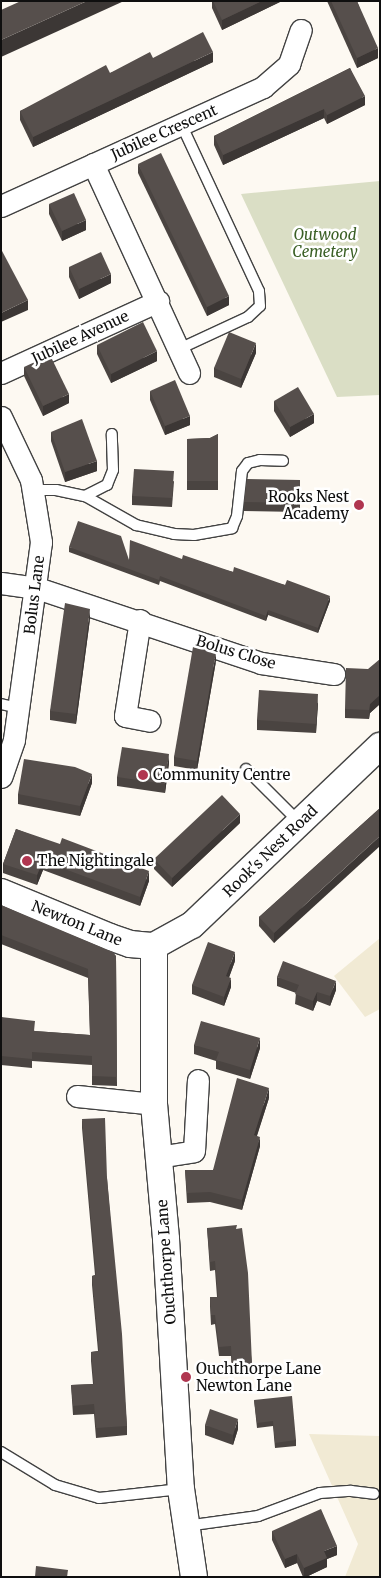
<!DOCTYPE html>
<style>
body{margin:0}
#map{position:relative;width:381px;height:1578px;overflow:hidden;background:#fdf9f2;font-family:Merriweather,serif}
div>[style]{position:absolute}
.farmland>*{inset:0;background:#f1ead4}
.cemetery>*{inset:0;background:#dadec5}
.roads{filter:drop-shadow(1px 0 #424242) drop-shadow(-1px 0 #424242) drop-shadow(0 1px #424242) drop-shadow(0 -1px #424242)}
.service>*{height:10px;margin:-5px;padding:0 5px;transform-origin:5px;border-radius:5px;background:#fff}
.minor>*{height:21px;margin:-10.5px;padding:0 10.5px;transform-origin:10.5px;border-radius:10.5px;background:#fff}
.tertiary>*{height:26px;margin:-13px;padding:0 13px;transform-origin:13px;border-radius:13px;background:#fff}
.wall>*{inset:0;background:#4a4441}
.shaded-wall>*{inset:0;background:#3c3735}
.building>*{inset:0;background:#564f4c}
.dots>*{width:14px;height:14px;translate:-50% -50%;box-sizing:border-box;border:2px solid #fff;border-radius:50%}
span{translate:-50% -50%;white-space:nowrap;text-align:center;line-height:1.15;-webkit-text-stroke:5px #fff;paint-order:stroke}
.street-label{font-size:15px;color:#0f0f0f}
.park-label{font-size:15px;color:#3b6026;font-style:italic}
.poi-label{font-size:15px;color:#0f0f0f}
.right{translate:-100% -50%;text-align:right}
.left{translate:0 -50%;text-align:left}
.frame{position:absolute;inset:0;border:2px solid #0f0f0f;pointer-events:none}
</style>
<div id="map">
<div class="farmland">
<i style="clip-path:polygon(380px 938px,380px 1009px,365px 1017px,334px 976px)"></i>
<i style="clip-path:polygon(309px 1434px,380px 1436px,380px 1577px,345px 1577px,358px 1544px)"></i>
</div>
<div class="cemetery">
<i style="clip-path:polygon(380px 181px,380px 395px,337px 397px,241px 194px)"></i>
</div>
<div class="roads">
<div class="service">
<i style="left:179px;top:349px;width:76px;rotate:-24.9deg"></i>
<i style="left:248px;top:317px;width:16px;rotate:-43deg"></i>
<i style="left:260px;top:306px;width:15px;rotate:-94deg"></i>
<i style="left:259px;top:291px;width:184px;rotate:-115deg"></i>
<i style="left:32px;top:490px;width:24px"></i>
<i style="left:56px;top:490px;width:30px;rotate:12deg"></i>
<i style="left:85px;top:496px;width:59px;rotate:29.6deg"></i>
<i style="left:136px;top:525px;width:39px;rotate:13deg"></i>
<i style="left:174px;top:534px;width:20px;rotate:3deg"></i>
<i style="left:194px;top:535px;width:39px;rotate:-10deg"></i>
<i style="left:232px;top:528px;width:13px;rotate:-67deg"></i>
<i style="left:237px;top:516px;width:45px;rotate:-83.7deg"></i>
<i style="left:242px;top:471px;width:10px;rotate:-53deg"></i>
<i style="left:248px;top:463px;width:12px;rotate:-14deg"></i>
<i style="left:260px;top:460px;width:23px;rotate:2deg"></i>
<i style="left:85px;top:496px;width:25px;rotate:-27deg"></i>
<i style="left:107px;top:485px;width:16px;rotate:-68deg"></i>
<i style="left:113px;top:470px;width:36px;rotate:-92deg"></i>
<i style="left:1px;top:704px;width:18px;rotate:13deg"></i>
<i style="left:246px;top:769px;width:75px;rotate:45deg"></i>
<i style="left:1px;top:1452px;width:63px;rotate:31.4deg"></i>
<i style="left:55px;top:1485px;width:46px;rotate:16.5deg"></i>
<i style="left:99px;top:1498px;width:82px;rotate:-6.3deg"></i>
<i style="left:186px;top:1526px;width:73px;rotate:-7.9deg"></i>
<i style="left:258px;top:1516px;width:66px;rotate:-20.4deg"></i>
<i style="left:320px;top:1493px;width:31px;rotate:-4deg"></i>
<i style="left:351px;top:1491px;width:23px;rotate:7deg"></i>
</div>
<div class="minor">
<i style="left:93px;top:164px;width:230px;rotate:65.3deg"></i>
<i style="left:1px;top:206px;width:288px;rotate:-24.4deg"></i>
<i style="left:263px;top:87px;width:35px;rotate:-41deg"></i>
<i style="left:289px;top:64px;width:36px;rotate:-71deg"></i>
<i style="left:1px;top:373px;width:173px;rotate:-24.6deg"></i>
<i style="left:1px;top:417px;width:70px;rotate:64.5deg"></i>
<i style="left:31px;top:480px;width:63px;rotate:80.8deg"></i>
<i style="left:41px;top:542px;width:200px;rotate:97.8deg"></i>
<i style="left:14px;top:740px;width:39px;rotate:109deg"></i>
<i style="left:1px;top:583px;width:36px;rotate:8deg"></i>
<i style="left:37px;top:588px;width:236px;rotate:18.5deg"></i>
<i style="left:261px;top:663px;width:74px;rotate:8.6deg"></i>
<i style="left:140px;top:620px;width:97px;rotate:98.9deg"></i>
<i style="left:125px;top:716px;width:25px;rotate:11deg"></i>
<i style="left:77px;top:1096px;width:77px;rotate:5.9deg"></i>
<i style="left:158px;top:1157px;width:36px;rotate:-9deg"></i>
<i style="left:194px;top:1151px;width:71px;rotate:-86.8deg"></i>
</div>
<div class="tertiary">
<i style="left:1px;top:892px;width:118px;rotate:22.4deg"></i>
<i style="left:110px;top:937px;width:21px;rotate:19deg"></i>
<i style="left:130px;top:944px;width:24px;rotate:5deg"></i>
<i style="left:154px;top:946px;width:43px;rotate:-28.9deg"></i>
<i style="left:192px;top:925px;width:260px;rotate:-43.6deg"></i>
<i style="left:154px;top:946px;width:158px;rotate:90deg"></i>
<i style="left:154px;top:1104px;width:136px;rotate:84.9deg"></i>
<i style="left:166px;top:1239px;width:250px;rotate:86.6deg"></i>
<i style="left:181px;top:1489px;width:89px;rotate:81.6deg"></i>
</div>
</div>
<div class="wall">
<i style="clip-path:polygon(212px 1px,282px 1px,222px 30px,212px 8px)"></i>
<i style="clip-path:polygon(327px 1px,357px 1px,378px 58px,357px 68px)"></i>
<i style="clip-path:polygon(153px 58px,213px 62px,33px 147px,20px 120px,20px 111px,110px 73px)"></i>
<i style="clip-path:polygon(350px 68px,365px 105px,327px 124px,324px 118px,223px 165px,214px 145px,214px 136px)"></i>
<i style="clip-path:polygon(138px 164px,229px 305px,207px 316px,138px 173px)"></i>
<i style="clip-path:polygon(49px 204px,86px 230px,62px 241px,49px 214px)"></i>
<i style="clip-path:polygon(69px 267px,111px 283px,79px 299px,69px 277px)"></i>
<i style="clip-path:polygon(97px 345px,157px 361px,111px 383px,97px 354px)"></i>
<i style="clip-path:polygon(256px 353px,241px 388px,214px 377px,214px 368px)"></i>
<i style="clip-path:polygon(24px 367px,69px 403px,43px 416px,24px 376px)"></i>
<i style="clip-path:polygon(150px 391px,190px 425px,165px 435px,150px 400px)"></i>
<i style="clip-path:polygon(274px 401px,314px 423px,290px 437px,274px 411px)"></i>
<i style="clip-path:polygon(51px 432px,97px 471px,65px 482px,51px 441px)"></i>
<i style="clip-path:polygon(218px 434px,218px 490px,187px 490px,187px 439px,210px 438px)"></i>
<i style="clip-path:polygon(300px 480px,300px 512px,244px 511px,244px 502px)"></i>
<i style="clip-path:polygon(174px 481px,172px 507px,132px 505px,132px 496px)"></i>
<i style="clip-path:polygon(69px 547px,129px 560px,182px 559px,285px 585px,330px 601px,318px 633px,268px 615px,266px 621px,160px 581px,159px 585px,69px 552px)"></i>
<i style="clip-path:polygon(90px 619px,76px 724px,50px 720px,50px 711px)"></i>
<i style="clip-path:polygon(380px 659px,380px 704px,370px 713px,369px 719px,345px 718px,345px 709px)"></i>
<i style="clip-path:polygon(216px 661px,197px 770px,174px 766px,174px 757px)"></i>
<i style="clip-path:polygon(318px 703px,316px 733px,257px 730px,257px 720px)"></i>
<i style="clip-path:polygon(169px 763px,165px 793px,117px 786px,117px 777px)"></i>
<i style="clip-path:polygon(92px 783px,80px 816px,18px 804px,18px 794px)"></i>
<i style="clip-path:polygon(380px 808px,274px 943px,259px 926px,259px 917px)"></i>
<i style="clip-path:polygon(240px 823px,172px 887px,154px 869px,154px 859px)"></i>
<i style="clip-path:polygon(16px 829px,149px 881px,140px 906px,43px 870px,37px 885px,3px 873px,3px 864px)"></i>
<i style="clip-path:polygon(1px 905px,116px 956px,117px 1086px,92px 1085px,92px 1065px,32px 1061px,32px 1068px,1px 1065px,1px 1017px,35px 1031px,90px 1035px,88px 978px,1px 944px)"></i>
<i style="clip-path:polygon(235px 961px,229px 977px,231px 987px,224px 1006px,192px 994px,192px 985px)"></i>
<i style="clip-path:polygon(277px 977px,336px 990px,330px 1006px,317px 1001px,313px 1011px,295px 1004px,296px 993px,277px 986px)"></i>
<i style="clip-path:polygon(194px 1045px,260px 1048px,250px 1079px,216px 1069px,216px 1061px,194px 1054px)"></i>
<i style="clip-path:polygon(269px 1098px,257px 1136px,260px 1146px,242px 1210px,210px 1202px,187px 1203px,185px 1170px,213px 1170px)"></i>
<i style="clip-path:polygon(82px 1119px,107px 1178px,127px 1426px,127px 1435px,96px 1438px,94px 1414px,73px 1415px,71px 1385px,93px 1384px,91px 1361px,91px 1352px,98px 1351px,92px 1285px,92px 1276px,95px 1275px,82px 1128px)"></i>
<i style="clip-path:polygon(207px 1228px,237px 1229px,252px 1364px,252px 1374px,232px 1375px,231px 1356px,219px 1356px,215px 1324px,211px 1325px,210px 1306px,210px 1297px,217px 1297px,215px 1270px,210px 1271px)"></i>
<i style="clip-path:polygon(254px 1400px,296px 1440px,296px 1446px,275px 1448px,273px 1426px,257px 1428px)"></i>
<i style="clip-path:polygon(205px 1425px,238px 1429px,233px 1445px,205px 1435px)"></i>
<i style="clip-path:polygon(272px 1531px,337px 1555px,327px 1559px,327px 1567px,306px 1577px,303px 1577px,297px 1563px,285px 1568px,272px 1540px)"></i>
</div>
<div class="shaded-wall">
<i style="clip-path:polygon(87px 1px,124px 1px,1px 57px,1px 40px)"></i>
<i style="clip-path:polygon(262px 1px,282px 1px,222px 30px,222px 20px)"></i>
<i style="clip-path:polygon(378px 48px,378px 58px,357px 68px,357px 58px)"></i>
<i style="clip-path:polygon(213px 52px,213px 62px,33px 147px,33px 137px)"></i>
<i style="clip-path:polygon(365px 96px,365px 105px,327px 124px,327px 115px)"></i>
<i style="clip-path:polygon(324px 109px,324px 118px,223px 165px,223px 155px)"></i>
<i style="clip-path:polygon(86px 220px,86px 230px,62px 241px,62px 231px)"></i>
<i style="clip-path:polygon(111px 274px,111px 283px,79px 299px,79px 289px)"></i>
<i style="clip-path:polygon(229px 296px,229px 305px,207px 316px,207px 307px)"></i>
<i style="clip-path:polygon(28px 300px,28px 310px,1px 322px,1px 313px)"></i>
<i style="clip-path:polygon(256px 343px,256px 353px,241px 388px,241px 379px)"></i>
<i style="clip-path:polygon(157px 351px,157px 361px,111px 383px,111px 374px)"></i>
<i style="clip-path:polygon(69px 394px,69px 403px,43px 416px,43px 406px)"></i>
<i style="clip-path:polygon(314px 414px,314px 423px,290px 437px,290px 427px)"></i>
<i style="clip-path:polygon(190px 416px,190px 425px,165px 435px,165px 426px)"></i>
<i style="clip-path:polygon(97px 461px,97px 471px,65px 482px,65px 472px)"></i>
<i style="clip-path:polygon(330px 596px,330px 601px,318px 633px,318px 628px)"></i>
<i style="clip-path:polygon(90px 609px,90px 619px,76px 724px,76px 714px)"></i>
<i style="clip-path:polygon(268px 610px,268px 615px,266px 621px,266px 616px)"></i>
<i style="clip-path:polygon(216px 652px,216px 661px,197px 770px,197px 761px)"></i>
<i style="clip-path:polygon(318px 694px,318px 703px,316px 733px,316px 724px)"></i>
<i style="clip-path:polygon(380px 695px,380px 704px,370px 713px,369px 719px,370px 704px)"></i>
<i style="clip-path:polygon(169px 754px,169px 763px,165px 793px,165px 784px)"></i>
<i style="clip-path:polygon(92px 774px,92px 783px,80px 816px,80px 806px)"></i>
<i style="clip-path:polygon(240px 814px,240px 823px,172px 887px,172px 878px)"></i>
<i style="clip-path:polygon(380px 836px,380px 846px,274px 943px,274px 933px)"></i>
<i style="clip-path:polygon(43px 861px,43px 870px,37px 885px,37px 875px)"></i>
<i style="clip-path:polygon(149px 871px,149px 881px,140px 906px,140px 897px)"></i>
<i style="clip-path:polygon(235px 952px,235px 961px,226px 986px,226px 976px)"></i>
<i style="clip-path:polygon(231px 978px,231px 987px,224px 1006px,224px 997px)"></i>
<i style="clip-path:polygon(336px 981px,336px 990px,330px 1006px,330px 996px)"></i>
<i style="clip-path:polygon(317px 992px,317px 1001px,313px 1011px,313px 1001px)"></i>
<i style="clip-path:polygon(260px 1038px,260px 1048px,250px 1079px,250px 1070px)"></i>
<i style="clip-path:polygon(269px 1088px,269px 1098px,254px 1144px,254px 1135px)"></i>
<i style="clip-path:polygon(260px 1137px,260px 1146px,242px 1210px,242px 1200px)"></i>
<i style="clip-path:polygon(238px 1419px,238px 1429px,233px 1445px,233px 1435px)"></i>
<i style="clip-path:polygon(337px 1546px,337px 1555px,327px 1559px,327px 1567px,306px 1577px,304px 1577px,304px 1568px,324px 1551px)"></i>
<i style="clip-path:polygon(297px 1554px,297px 1563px,285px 1568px,285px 1559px)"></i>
</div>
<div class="building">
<i style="clip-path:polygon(21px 1px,87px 1px,1px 40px,1px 10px)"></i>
<i style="clip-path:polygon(213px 1px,262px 1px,222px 20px)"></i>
<i style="clip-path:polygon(331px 1px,357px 1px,378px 48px,357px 58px)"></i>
<i style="clip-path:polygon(203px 32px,213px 52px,33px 137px,20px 111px,106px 65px,110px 73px,150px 52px,153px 58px)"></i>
<i style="clip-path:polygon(350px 68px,365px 96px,327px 115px,324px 109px,223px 155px,214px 136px)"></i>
<i style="clip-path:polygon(161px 153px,229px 296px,207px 307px,138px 164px)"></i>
<i style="clip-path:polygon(74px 193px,86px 220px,62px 231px,49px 204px)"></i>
<i style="clip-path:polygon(1px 249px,28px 300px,1px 313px)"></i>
<i style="clip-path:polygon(101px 252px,111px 274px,79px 289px,69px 267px)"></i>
<i style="clip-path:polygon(143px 322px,157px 351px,111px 374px,97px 345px)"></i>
<i style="clip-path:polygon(229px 332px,256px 343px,241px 379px,214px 368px)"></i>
<i style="clip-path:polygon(50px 355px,69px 394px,43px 406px,24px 367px)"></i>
<i style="clip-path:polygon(175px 380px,190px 416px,165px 426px,150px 391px)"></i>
<i style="clip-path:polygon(298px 387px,314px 414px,290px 427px,274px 401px)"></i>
<i style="clip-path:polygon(82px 419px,97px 461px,65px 472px,51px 432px)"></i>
<i style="clip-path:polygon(218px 434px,218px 481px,187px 481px,187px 439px,210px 438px)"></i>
<i style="clip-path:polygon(134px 469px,174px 471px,172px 498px,132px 496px)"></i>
<i style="clip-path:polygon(247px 479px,300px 480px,300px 503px,244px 502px)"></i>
<i style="clip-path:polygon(78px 521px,121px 536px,129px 560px,130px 540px,182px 559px,183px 555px,233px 572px,234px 567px,285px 585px,287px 580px,330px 596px,318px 628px,268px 610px,266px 616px,160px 576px,159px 580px,69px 547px)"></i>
<i style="clip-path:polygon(65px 603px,90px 609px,76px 714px,50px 711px)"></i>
<i style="clip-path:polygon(193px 647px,216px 652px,197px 761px,174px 757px)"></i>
<i style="clip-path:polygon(380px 659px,380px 695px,370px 704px,369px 710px,345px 709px,346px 668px,368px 669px)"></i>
<i style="clip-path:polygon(259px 690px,318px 694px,316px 724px,257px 720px)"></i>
<i style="clip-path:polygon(122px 747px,169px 754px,165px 784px,117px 777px)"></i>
<i style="clip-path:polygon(24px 759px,75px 767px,92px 774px,80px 806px,18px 794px)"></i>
<i style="clip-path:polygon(222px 795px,240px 814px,172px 878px,154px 859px)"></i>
<i style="clip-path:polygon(380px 808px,380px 836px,274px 933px,259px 917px)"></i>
<i style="clip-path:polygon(16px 829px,60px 844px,62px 838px,149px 871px,140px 897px,43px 861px,37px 875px,3px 864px)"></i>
<i style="clip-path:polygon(1px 905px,113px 952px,116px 956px,117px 1077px,92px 1076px,92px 1056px,32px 1052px,32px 1059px,1px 1056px,1px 1017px,35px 1021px,34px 1031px,90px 1035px,88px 969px,1px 935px)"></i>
<i style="clip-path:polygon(208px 942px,235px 952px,226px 976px,231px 978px,224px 997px,192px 985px)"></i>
<i style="clip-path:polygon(283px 961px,336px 981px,330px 996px,317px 992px,313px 1001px,295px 994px,299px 985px,277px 977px)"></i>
<i style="clip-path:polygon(201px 1021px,260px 1038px,250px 1070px,216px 1060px,219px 1052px,194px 1045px)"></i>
<i style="clip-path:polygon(237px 1078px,269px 1088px,254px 1135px,260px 1137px,242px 1200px,210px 1192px,187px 1193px,185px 1170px,213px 1170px)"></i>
<i style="clip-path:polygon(105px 1118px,107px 1178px,122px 1334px,127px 1426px,96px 1428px,94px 1404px,73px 1406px,71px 1385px,94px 1384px,91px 1352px,99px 1351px,92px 1276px,96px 1275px,82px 1119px)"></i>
<i style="clip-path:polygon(237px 1225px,236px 1229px,242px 1228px,248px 1273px,252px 1364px,232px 1366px,231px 1346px,219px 1347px,215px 1315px,211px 1315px,210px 1297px,218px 1297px,215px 1261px,210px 1262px,207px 1228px)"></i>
<i style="clip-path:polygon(292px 1396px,296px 1440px,275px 1443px,273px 1421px,257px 1423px,254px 1400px)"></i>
<i style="clip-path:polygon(210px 1409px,238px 1419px,233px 1435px,205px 1425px)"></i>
<i style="clip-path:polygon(321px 1509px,337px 1546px,324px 1551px,327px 1558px,304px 1568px,297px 1554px,285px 1559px,272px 1531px)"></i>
<i style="clip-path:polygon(36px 1566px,68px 1570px,67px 1577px,35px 1577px)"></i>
</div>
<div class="dots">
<i style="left:359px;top:505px;background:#b03650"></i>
<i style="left:143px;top:775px;background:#b03650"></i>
<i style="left:27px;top:861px;background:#b03650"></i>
<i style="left:186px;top:1377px;background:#b03650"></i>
</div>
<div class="street-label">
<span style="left:164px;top:132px;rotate:-24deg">Jubilee Crescent</span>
<span style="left:80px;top:337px;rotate:-25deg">Jubilee Avenue</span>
<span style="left:34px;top:595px;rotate:-83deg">Bolus Lane</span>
<span style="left:236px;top:652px;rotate:17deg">Bolus Close</span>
<span style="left:270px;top:851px;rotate:-44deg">Rook's Nest Road</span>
<span style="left:77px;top:923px;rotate:22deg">Newton Lane</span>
<span style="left:166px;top:1262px;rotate:-94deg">Ouchthorpe Lane</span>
</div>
<div class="park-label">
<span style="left:325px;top:243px">Outwood<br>Cemetery</span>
</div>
<div class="poi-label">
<span class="right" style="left:349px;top:505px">Rooks Nest<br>Academy</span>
<span class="left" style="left:153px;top:775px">Community Centre</span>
<span class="left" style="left:37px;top:861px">The Nightingale</span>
<span class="left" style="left:196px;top:1377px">Ouchthorpe Lane<br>Newton Lane</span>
</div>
<div class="frame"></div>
</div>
